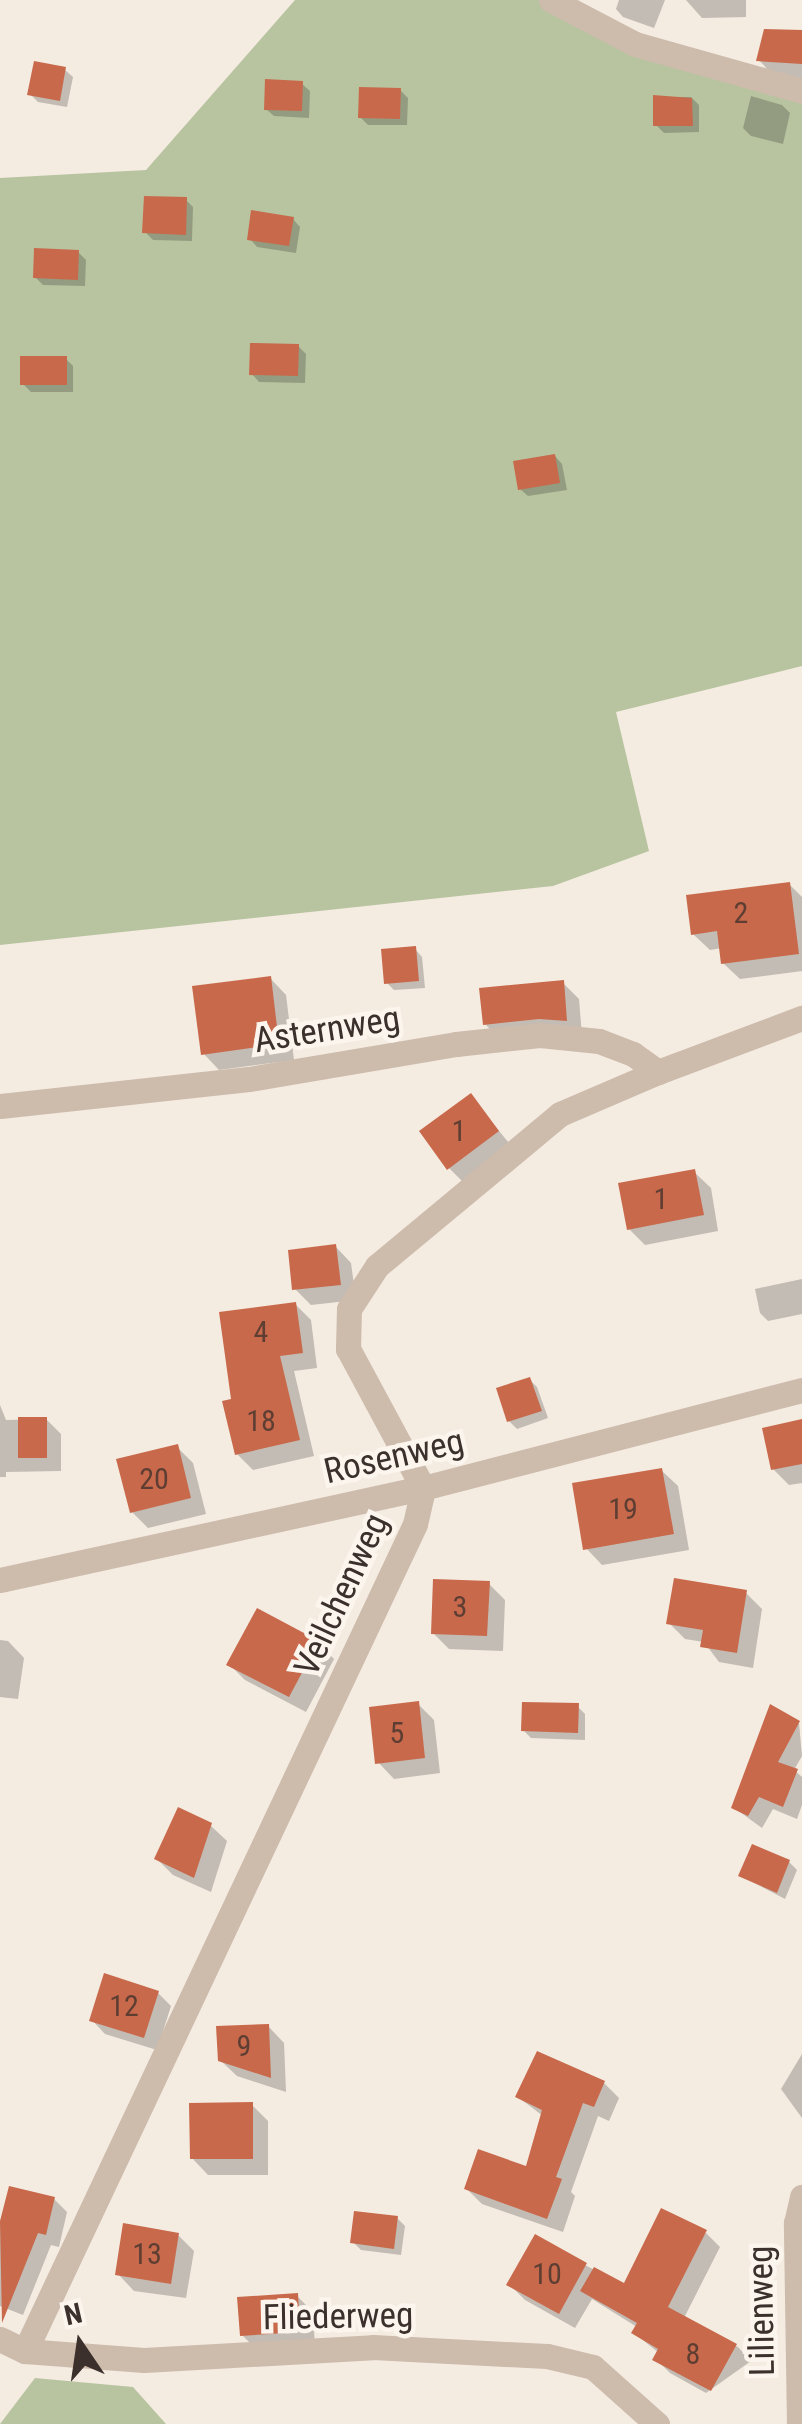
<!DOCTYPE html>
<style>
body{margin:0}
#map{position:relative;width:802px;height:2424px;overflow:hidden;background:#f4ebe1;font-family:"Roboto Condensed",sans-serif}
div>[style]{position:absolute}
.green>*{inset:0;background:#b8c4a0}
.shadow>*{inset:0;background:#0003}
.building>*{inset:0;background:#c8694b}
.street>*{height:25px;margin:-12.5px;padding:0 12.5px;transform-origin:12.5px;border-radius:12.5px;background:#cdbbac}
span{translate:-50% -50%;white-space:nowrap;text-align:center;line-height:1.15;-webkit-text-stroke:9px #fbf5ee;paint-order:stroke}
.number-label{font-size:30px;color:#5e3e33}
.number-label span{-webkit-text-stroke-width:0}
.street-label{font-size:35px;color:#3b302b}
.north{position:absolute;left:30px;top:2294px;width:100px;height:100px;-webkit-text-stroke:8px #fbf5ee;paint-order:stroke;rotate:347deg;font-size:28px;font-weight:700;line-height:40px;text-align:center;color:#3b302b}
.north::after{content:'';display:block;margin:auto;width:35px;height:45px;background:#3b302b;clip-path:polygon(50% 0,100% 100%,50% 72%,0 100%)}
</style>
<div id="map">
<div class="green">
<i style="clip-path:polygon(295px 0,551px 0,579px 16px,802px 91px,802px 666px,616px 712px,649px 851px,553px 886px,0 945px,0 178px,146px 170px)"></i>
<i style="clip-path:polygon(35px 2378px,133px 2387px,166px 2424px,0 2424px)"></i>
</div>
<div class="shadow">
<i style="clip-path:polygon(619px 0,665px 0,654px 28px,623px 17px,616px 9px)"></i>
<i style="clip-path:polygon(686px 0,746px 0,746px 17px,702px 18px)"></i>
<i style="clip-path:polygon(802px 32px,802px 81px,771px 73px,759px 60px)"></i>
<i style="clip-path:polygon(65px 70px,73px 77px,67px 107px,38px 102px,30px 94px)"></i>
<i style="clip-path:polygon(302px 84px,310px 91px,309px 118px,274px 116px,266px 109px)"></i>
<i style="clip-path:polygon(400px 90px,408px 98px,407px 125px,368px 125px,360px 117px)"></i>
<i style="clip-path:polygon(751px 96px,782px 105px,790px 113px,783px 144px,751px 136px,743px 128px)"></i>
<i style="clip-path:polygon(656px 97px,691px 97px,699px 105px,699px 132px,664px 133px,656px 125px)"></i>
<i style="clip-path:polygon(186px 200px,193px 207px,192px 241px,153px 240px,145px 232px)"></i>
<i style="clip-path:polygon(293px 219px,300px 227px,296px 253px,257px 247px,250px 239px)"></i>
<i style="clip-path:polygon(78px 252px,86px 260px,85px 286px,43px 285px,35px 277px)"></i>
<i style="clip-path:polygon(298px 346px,306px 354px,305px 383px,259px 382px,252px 374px)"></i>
<i style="clip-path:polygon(66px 359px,73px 366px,73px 392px,31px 392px,23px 384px)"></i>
<i style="clip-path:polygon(555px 456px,562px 464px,567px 490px,528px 496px,520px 489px)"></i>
<i style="clip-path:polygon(790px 885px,802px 897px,802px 971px,740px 979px,723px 963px,722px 948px,710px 950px,693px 934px)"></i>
<i style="clip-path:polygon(415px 949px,422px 957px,425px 988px,394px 990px,386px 982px)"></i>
<i style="clip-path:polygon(270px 978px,286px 995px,294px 1060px,219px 1070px,203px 1053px)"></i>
<i style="clip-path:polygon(563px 983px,579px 999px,582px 1036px,501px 1040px,485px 1024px)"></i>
<i style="clip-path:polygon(471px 1097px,513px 1148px,465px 1184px,449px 1168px)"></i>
<i style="clip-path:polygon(694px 1172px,711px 1188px,718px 1231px,645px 1245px,629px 1229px)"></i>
<i style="clip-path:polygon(335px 1246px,351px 1263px,356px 1300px,311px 1305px,295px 1289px)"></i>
<i style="clip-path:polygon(802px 1279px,802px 1314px,768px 1321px,760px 1313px,755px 1289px)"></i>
<i style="clip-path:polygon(295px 1304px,311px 1320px,317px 1368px,294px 1371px,314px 1456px,253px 1470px,237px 1454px,234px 1401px)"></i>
<i style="clip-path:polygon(530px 1380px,537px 1387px,548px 1418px,517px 1429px,509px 1421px)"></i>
<i style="clip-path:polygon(0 1405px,6px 1420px,46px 1419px,61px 1434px,61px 1471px,6px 1472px,6px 1477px,0 1477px)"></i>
<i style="clip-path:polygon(802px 1422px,802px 1483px,789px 1485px,773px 1469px)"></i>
<i style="clip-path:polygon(177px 1447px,193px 1463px,206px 1514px,148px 1528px,132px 1512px)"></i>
<i style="clip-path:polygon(661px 1470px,678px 1486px,689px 1550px,602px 1565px,586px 1548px)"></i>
<i style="clip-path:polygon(489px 1584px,505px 1600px,503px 1651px,449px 1649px,433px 1633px)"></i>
<i style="clip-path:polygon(746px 1593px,762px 1609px,753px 1668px,719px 1662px,704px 1642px,685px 1639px,669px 1623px)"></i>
<i style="clip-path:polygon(0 1640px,8px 1641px,24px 1658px,18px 1699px,0 1697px)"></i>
<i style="clip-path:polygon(318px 1643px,334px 1659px,306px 1712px,245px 1680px,229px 1664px)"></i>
<i style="clip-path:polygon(418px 1704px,434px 1720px,440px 1773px,394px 1779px,378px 1762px)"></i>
<i style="clip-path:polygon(577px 1706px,585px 1714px,585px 1740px,531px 1738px,523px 1730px)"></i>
<i style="clip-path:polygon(799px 1723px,802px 1756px,794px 1770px,802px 1777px,802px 1805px,797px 1819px,773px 1809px,762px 1828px,733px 1807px)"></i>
<i style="clip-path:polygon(210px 1825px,227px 1841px,211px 1892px,173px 1875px,157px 1859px)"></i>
<i style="clip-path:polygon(789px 1862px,797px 1870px,785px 1899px,741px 1876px)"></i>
<i style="clip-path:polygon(158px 1993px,171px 2006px,157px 2050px,105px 2034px,92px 2020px)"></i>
<i style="clip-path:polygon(268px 2026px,284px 2043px,286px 2092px,237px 2076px,220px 2060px)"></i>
<i style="clip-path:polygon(802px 2054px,802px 2118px,781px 2089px)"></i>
<i style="clip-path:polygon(604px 2083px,619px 2098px,609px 2121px,598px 2116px,571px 2192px,575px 2196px,563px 2232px,482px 2204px,467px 2189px,527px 2169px,543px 2116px,518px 2097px)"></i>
<i style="clip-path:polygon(252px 2105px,268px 2121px,268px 2175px,208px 2175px,192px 2158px)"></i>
<i style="clip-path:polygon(11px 2189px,54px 2199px,67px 2212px,59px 2247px,51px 2245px,23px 2315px,0 2306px,0 2224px)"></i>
<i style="clip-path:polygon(397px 2218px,405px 2226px,401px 2255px,361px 2250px,353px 2242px)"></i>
<i style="clip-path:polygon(706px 2233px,720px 2247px,684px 2318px,738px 2347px,751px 2361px,706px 2393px,670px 2373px,656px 2359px,659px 2353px,634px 2333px,637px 2327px,592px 2299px,575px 2328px,525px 2300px,509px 2284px,585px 2265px,625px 2286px)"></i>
<i style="clip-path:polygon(178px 2235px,194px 2251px,186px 2298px,134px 2291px,118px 2274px)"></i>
<i style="clip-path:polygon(297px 2296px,313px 2312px,315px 2348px,258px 2351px,242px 2335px)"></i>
</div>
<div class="building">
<i style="clip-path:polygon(764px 29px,802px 30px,802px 64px,756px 61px)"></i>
<i style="clip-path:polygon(34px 61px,66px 67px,60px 101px,27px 95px)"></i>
<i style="clip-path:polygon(265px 79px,303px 81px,302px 111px,264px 110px)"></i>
<i style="clip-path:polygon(359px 87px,401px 88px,400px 119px,358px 118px)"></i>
<i style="clip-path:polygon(653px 95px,692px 98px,693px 126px,653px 126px)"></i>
<i style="clip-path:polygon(144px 196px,187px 197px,186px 235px,142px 233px)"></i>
<i style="clip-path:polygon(251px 210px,294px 217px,289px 246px,247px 240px)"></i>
<i style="clip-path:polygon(34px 248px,79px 250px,78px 280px,33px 278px)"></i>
<i style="clip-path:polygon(250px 343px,299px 344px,298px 376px,249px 375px)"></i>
<i style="clip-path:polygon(20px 356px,67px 356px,67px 385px,20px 385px)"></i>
<i style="clip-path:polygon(555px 454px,560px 483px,518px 490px,513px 461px)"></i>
<i style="clip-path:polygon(790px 882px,799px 954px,721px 964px,717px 931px,691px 935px,686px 895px)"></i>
<i style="clip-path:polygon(416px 946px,419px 981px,384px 984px,381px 949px)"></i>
<i style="clip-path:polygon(271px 976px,279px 1044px,201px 1055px,192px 986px)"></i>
<i style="clip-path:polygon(564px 980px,567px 1021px,539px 1019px,483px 1025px,479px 988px)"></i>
<i style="clip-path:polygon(471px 1093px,499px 1131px,447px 1170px,419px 1131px)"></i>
<i style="clip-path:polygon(695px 1169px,704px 1215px,627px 1230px,618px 1183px)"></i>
<i style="clip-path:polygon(336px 1244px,341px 1285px,292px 1290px,288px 1250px)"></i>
<i style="clip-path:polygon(296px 1302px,303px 1353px,280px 1356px,300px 1440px,235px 1455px,222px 1401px,231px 1399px,219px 1312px)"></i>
<i style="clip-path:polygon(530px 1377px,542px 1411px,507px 1422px,496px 1388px)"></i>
<i style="clip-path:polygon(18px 1417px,47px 1417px,47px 1458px,18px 1458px)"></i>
<i style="clip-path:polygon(802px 1419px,802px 1464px,771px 1470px,762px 1428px)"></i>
<i style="clip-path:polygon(178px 1444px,191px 1498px,130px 1513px,116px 1459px)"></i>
<i style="clip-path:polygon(662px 1468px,674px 1534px,583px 1550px,572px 1483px)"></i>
<i style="clip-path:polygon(674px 1578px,747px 1590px,737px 1653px,700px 1647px,703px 1630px,666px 1624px)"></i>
<i style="clip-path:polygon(433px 1579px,490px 1581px,487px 1636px,431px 1634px)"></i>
<i style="clip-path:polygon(257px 1608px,319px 1641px,289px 1697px,226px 1665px)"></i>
<i style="clip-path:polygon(419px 1701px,425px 1758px,375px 1764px,369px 1707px)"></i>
<i style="clip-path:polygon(522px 1702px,579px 1703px,578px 1733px,521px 1731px)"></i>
<i style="clip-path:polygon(770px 1704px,800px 1721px,778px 1762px,798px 1769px,783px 1807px,759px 1797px,748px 1816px,731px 1808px)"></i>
<i style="clip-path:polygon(178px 1807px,212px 1823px,194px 1878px,154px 1859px)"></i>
<i style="clip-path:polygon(752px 1844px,790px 1860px,777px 1893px,738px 1876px)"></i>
<i style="clip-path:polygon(104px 1973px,159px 1991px,144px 2038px,89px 2021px)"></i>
<i style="clip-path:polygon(269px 2024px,271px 2078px,218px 2061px,216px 2026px)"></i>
<i style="clip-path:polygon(537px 2051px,605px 2081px,594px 2107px,583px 2103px,556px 2177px,562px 2179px,547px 2219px,464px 2189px,478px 2149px,526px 2166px,542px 2110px,515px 2097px)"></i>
<i style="clip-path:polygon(253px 2102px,253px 2159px,190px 2159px,189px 2103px)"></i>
<i style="clip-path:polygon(9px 2186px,55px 2197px,46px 2235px,38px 2233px,2px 2323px,0 2221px)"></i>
<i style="clip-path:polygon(661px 2208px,707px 2230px,668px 2307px,737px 2344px,711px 2391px,652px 2360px,658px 2349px,631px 2333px,637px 2323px,580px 2291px,594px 2267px,624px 2283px)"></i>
<i style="clip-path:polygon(354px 2211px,398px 2216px,394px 2249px,350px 2243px)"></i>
<i style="clip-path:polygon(123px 2223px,179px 2233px,171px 2284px,115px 2275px)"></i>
<i style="clip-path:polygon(535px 2234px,587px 2263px,559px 2314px,506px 2285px)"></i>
<i style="clip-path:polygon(298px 2293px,300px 2332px,240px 2336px,237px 2297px)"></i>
</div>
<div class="street">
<i style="left:551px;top:0;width:95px;rotate:27.6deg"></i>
<i style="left:635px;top:44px;width:173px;rotate:15.7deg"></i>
<i style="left:0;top:1106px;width:250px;rotate:-6.2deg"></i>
<i style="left:249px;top:1079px;width:210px;rotate:-9.6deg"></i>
<i style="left:456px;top:1044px;width:84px;rotate:-6.1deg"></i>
<i style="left:540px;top:1035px;width:59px;rotate:5.8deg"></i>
<i style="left:599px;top:1041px;width:36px;rotate:21deg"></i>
<i style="left:633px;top:1054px;width:31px;rotate:36deg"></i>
<i style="left:0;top:1580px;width:433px;rotate:-12.3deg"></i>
<i style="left:423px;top:1488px;width:391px;rotate:-14.5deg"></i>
<i style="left:0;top:2339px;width:28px;rotate:26deg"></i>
<i style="left:25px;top:2351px;width:119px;rotate:4.3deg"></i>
<i style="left:144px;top:2360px;width:229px;rotate:-3.2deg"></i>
<i style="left:373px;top:2347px;width:174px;rotate:3deg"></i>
<i style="left:547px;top:2356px;width:47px;rotate:13.4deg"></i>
<i style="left:593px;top:2367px;width:86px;rotate:41.7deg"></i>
<i style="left:25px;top:2351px;width:914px;rotate:-64.75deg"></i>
<i style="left:415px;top:1524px;width:37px;rotate:-77deg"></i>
<i style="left:423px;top:1488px;width:158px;rotate:-118.3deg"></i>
<i style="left:348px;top:1349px;width:40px;rotate:-88.6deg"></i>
<i style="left:349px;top:1309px;width:51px;rotate:-56.9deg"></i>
<i style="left:377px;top:1266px;width:238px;rotate:-39.7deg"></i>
<i style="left:560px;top:1114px;width:107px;rotate:-23.2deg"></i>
<i style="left:658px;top:1072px;width:154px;rotate:-20.6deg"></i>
<i style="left:799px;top:2424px;width:201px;rotate:-90.9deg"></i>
<i style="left:796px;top:2223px;width:27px;rotate:-77deg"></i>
</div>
<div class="number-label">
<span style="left:741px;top:913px">2</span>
<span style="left:459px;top:1131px">1</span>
<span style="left:661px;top:1199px">1</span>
<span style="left:261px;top:1332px">4</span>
<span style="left:261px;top:1421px">18</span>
<span style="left:154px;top:1479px">20</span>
<span style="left:623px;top:1509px">19</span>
<span style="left:460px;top:1607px">3</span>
<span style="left:397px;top:1733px">5</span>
<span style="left:124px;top:2006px">12</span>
<span style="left:244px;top:2046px">9</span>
<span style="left:147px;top:2254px">13</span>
<span style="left:547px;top:2274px">10</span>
<span style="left:693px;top:2354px">8</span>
</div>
<div class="street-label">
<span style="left:327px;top:1030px;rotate:-9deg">Asternweg</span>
<span style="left:394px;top:1457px;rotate:-13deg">Rosenweg</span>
<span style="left:342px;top:1595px;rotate:-65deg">Veilchenweg</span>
<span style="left:762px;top:2311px;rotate:-91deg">Lilienweg</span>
<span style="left:338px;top:2317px;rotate:-1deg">Fliederweg</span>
</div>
<div class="north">N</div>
</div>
